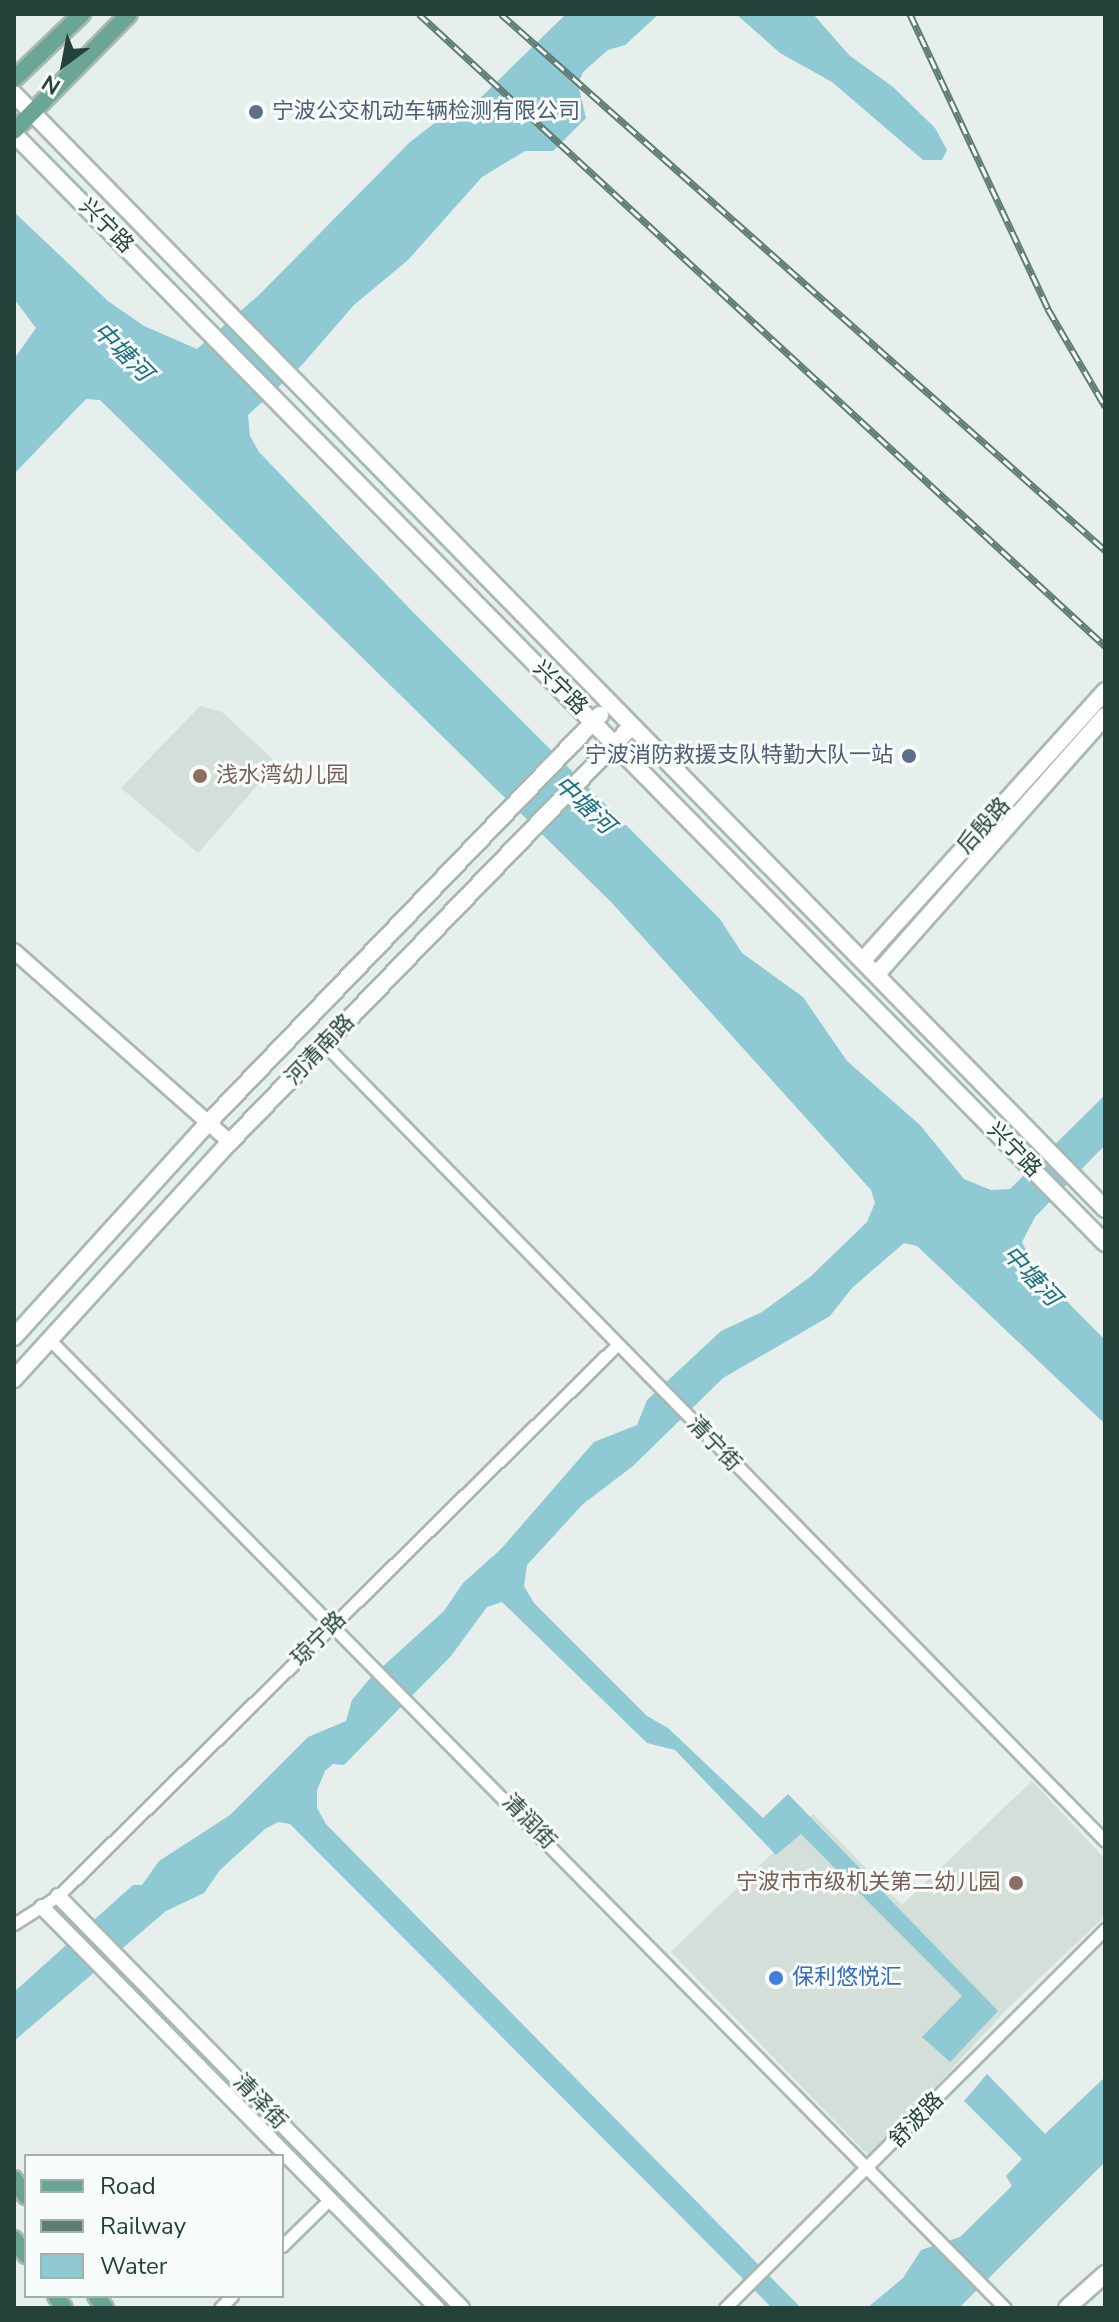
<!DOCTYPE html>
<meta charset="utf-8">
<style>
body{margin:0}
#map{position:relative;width:1119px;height:2322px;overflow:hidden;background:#e6efeb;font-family:"Nunito Sans","Noto Sans SC",sans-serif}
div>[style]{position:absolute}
.built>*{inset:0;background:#d4dfda}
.water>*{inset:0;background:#8ec9d4}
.roads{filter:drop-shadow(2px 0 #a8b8b2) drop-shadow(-2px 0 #a8b8b2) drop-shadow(0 2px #a8b8b2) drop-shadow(0 -2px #a8b8b2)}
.minor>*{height:11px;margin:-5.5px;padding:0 5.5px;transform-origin:5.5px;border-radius:5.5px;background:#fff}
.tertiary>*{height:14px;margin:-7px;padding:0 7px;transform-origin:7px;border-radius:7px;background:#fff}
.secondary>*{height:16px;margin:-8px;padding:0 8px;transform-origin:8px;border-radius:8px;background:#fff}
.primary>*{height:16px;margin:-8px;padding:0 8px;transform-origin:8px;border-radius:8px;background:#6aa596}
.rail>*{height:7px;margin-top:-3.5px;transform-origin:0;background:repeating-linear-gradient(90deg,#f7fbf9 0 12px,#5f7d75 0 24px);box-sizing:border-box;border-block:2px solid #5f7d75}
.dots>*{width:22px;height:22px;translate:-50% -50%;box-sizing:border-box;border:4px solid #f7fbf9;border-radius:50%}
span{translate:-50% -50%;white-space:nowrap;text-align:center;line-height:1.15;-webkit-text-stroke:6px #f7fbf9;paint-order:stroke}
.service-label{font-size:22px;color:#4e5e75}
.left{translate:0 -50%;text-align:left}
.right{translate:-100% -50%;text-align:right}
.street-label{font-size:22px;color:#24423a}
.education-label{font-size:22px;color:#785e54}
.shop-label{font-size:22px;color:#366cbe}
.water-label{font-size:24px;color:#1c6f80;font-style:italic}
.frame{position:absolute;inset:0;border:16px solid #24423a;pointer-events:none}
.legend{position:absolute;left:24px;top:2154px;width:260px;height:144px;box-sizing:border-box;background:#f7fbf9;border:2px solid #a3b1ad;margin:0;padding:10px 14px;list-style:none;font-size:24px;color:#24423a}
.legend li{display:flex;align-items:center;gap:16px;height:40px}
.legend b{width:40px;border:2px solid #a3b1ad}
.north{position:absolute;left:24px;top:24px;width:80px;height:80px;-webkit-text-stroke:6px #f7fbf9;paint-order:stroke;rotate:212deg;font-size:22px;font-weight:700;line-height:32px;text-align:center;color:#24423a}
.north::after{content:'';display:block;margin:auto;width:28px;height:36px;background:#24423a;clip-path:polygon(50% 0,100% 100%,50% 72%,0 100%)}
</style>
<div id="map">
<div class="built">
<i style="clip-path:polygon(200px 706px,222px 712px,277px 763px,198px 853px,121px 788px)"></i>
<i style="clip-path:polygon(1032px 1781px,1105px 1859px,1105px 1916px,1005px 2011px,871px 2158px,671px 1952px,813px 1814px,902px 1905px)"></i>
</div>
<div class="water">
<i style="clip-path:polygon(566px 14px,659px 14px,625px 45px,608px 50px,583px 72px,578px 84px,586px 118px,553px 151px,525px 151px,482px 177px,408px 260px,354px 305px,301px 366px,248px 415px,250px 436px,259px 452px,411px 610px,720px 919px,742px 953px,803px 997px,847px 1061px,920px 1125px,964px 1179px,991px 1190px,1010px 1189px,1105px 1095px,1105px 1145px,1035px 1217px,1022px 1242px,1035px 1269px,1105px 1340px,1105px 1424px,917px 1246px,904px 1243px,852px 1288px,830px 1316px,723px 1378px,633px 1466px,583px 1504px,527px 1565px,524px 1586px,534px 1603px,647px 1716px,668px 1728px,763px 1818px,788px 1794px,998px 2011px,950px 2062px,922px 2037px,962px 1996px,801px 1834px,776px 1855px,675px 1750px,647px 1743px,502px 1602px,487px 1607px,451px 1656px,344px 1765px,333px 1764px,325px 1771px,317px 1790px,317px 1808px,326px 1824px,801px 2308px,772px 2308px,290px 1824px,278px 1822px,265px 1829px,220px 1870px,204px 1893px,166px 1911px,14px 2041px,14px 1992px,133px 1885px,142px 1885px,159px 1861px,230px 1815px,308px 1737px,346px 1721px,352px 1700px,371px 1677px,444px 1611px,463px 1583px,501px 1549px,594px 1442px,637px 1425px,647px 1400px,721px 1331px,762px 1312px,810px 1277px,867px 1222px,875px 1203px,871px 1190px,612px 903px,100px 400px,86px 399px,14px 474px,14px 359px,36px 328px,14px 299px,14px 212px,108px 301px,144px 326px,197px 349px,259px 295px,410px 142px,436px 122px,466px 112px)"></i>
<i style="clip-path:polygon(736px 14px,813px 14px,849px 55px,893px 87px,935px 128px,947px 150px,942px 160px,923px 160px,832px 82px,780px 53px)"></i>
<i style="clip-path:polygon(987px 2074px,1045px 2134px,1105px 2077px,1105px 2162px,959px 2308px,867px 2308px,903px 2278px,921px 2250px,960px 2237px,1012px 2186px,1006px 2176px,1022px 2159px,964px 2101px)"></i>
</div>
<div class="roads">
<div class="minor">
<i style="left:325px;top:1045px;width:1114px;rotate:45.58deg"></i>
<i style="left:50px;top:1340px;width:1360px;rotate:45.39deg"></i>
<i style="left:14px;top:1924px;width:52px;rotate:-32.5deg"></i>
<i style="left:58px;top:1896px;width:785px;rotate:-44.59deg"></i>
<i style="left:282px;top:2246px;width:67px;rotate:-44.4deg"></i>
<i style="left:220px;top:2308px;width:17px;rotate:-45deg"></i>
<i style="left:725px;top:2308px;width:537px;rotate:-44.92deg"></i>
</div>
<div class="tertiary">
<i style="left:14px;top:951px;width:288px;rotate:41.5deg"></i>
<i style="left:58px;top:1896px;width:577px;rotate:45.56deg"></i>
<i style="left:42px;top:1907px;width:563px;rotate:45.43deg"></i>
</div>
<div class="secondary">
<i style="left:14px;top:94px;width:1560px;rotate:45.62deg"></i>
<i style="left:14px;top:134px;width:1556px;rotate:45.47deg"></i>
<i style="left:863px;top:960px;width:362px;rotate:-48deg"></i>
<i style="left:877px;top:974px;width:344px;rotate:-48.5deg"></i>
<i style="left:14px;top:1337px;width:289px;rotate:-47.8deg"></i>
<i style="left:208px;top:1123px;width:566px;rotate:-46.15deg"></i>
<i style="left:14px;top:1379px;width:321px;rotate:-47.7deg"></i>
<i style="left:230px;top:1142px;width:578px;rotate:-45.98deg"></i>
<i style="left:1067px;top:2308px;width:51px;rotate:-41.8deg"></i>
</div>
<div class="primary">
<i style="left:14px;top:79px;width:94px;rotate:-43.7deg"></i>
<i style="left:14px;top:131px;width:164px;rotate:-45.5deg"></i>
<i style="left:14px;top:2179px;width:21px;rotate:55deg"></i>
<i style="left:14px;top:2239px;width:20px;rotate:53deg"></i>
<i style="left:56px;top:2296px;width:14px;rotate:56deg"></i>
<i style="left:96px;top:2296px;width:15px;rotate:53deg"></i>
</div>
</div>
<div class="rail">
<i style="left:419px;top:14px;width:933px;rotate:42.65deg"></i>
<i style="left:501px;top:14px;width:808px;rotate:41.59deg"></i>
<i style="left:910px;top:14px;width:326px;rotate:64.9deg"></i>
<i style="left:1048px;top:309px;width:113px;rotate:59.6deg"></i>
</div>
<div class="dots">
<i style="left:256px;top:112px;background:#5c6f8a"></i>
<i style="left:909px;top:756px;background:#5c6f8a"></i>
<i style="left:200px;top:776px;background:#8d6e63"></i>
<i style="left:1016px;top:1883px;background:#8d6e63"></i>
<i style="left:776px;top:1978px;background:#3f7fe0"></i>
</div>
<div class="service-label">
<span class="left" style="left:272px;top:112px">宁波公交机动车辆检测有限公司</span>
<span class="right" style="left:893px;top:756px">宁波消防救援支队特勤大队一站</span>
</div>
<div class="street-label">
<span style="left:106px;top:226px;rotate:45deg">兴宁路</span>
<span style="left:560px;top:688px;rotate:45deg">兴宁路</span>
<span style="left:984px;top:826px;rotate:-48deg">后殷路</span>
<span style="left:320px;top:1050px;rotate:-46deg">河清南路</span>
<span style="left:1014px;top:1150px;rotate:46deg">兴宁路</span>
<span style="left:714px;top:1444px;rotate:46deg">清宁街</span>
<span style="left:319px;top:1639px;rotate:-45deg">琼宁路</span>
<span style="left:529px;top:1822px;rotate:46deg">清润街</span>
<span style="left:260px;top:2102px;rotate:46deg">清泽街</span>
<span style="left:917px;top:2120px;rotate:-46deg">舒波路</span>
</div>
<div class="education-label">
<span class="left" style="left:216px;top:776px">浅水湾幼儿园</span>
<span class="right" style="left:1000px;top:1883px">宁波市市级机关第二幼儿园</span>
</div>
<div class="shop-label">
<span class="left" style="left:792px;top:1978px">保利悠悦汇</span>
</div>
<div class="water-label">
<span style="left:122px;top:352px;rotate:45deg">中塘河</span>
<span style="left:584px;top:805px;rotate:43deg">中塘河</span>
<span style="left:1031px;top:1276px;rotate:47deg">中塘河</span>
</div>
<div class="frame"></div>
<ul class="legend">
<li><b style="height:10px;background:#6aa596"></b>Road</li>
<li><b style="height:10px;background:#5f7d75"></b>Railway</li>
<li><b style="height:22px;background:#8ec9d4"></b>Water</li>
</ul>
<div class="north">N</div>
</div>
